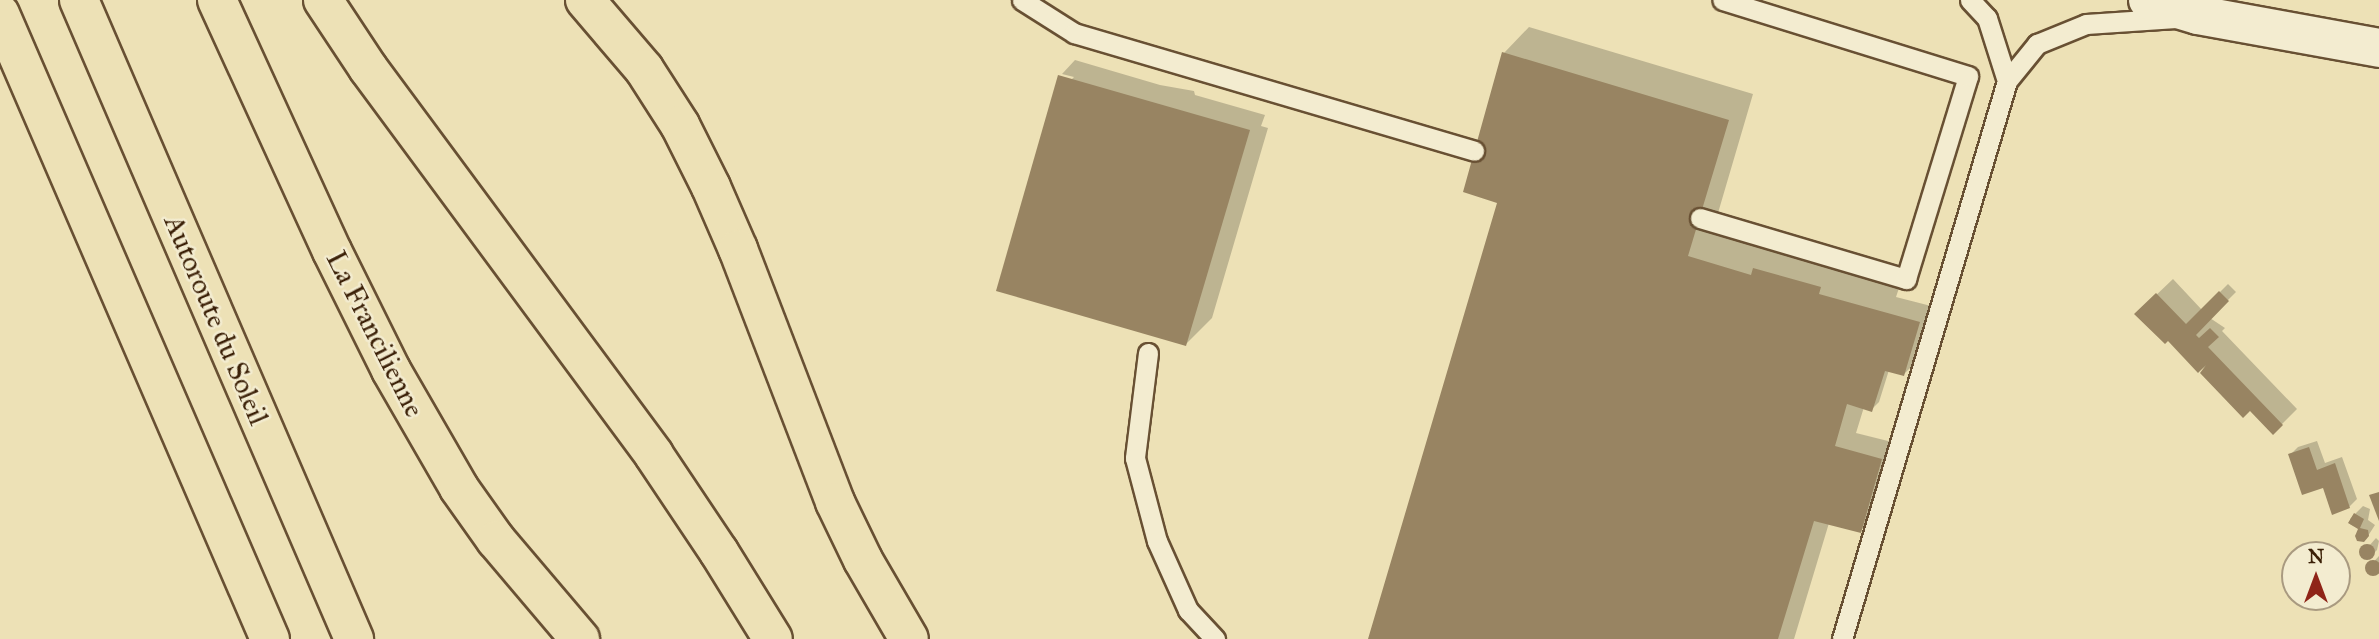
<!DOCTYPE html>
<style>
body{margin:0}
#map{position:relative;width:2379px;height:639px;overflow:hidden;background:#ede1b6;font-family:"IM FELL Great Primer",serif}
div>[style]{position:absolute}
.shadow>*{inset:0;background:#0003}
.building>*{inset:0;background:#988462}
.round{border-radius:50%}
.roads{filter:drop-shadow(2px 0 #685033) drop-shadow(-2px 0 #685033) drop-shadow(0 2px #685033) drop-shadow(0 -2px #685033)}
.lane>*{height:19px;margin:-9.5px;padding:0 9.5px;transform-origin:9.5px;border-radius:9.5px;background:#f3ecd0}
.secondary>*{height:38px;margin:-19px;padding:0 19px;transform-origin:19px;border-radius:19px;background:#f3ecd0}
.highway>*{height:38px;margin:-19px;padding:0 19px;transform-origin:19px;border-radius:19px;background:#ede1b6}
span{translate:-50% -50%;white-space:nowrap;text-align:center;line-height:1.15;-webkit-text-stroke:5px #f3ecd0;paint-order:stroke}
.street-label{font-size:28px;color:#3b2007}
.north{position:absolute;left:2281px;top:541px;width:70px;height:70px;box-sizing:border-box;background:#f3ecd0;border:2px solid #a99a80;border-radius:50%;rotate:0deg;font-size:19px;font-weight:700;line-height:28px;text-align:center;color:#3b2007}
.north::after{content:'';display:block;margin:auto;width:24px;height:32px;background:#8f2418;clip-path:polygon(50% 0,100% 100%,50% 72%,0 100%)}
</style>
<div id="map">
<div class="shadow">
<i style="clip-path:polygon(1529px 27px,1753px 94px,1713px 230px,1900px 285px,1896px 297px,1935px 307px,1919px 359px,1904px 374px,1889px 370px,1879px 402px,1871px 410px,1864px 407px,1856px 433px,1896px 443px,1876px 516px,1860px 531px,1829px 523px,1794px 639px,1370px 639px,1499px 202px,1504px 53px)"></i>
<i style="clip-path:polygon(1075px 60px,1160px 85px,1194px 91px,1195px 95px,1265px 115px,1261px 126px,1268px 128px,1212px 318px,1186px 344px,998px 290px,1060px 76px,1071px 80px,1074px 77px,1062px 74px)"></i>
<i style="clip-path:polygon(2173px 279px,2202px 310px,2228px 284px,2236px 292px,2210px 318px,2225px 328px,2222px 331px,2297px 409px,2273px 433px,2211px 362px,2199px 371px,2152px 299px)"></i>
<i style="clip-path:polygon(2317px 441px,2325px 463px,2342px 457px,2357px 499px,2349px 507px,2290px 455px,2298px 447px)"></i>
<i style="clip-path:polygon(2363px 506px,2370px 509px,2368px 520px,2375px 525px,2366px 539px,2358px 528px,2350px 524px,2350px 519px)"></i>
<i style="clip-path:polygon(2376px 538px,2379px 541px,2377px 550px,2369px 558px,2362px 554px)"></i>
<i style="clip-path:polygon(2379px 556px,2379px 571px,2373px 574px,2368px 568px)"></i>
</div>
<div class="building">
<i style="clip-path:polygon(1502px 52px,1729px 120px,1688px 256px,1751px 275px,1753px 268px,1821px 287px,1819px 294px,1920px 322px,1904px 376px,1885px 371px,1872px 412px,1847px 404px,1835px 446px,1882px 459px,1861px 533px,1814px 521px,1778px 639px,1368px 639px,1497px 203px,1463px 192px)"></i>
<i style="clip-path:polygon(1058px 75px,1250px 130px,1186px 346px,996px 291px)"></i>
<i style="clip-path:polygon(2219px 291px,2229px 301px,2196px 335px,2199px 338px,2210px 328px,2219px 337px,2208px 347px,2283px 425px,2273px 435px,2250px 411px,2243px 418px,2200px 373px,2206px 365px,2198px 373px,2168px 341px,2165px 344px,2134px 314px,2156px 293px,2186px 324px)"></i>
<i style="clip-path:polygon(2309px 447px,2317px 470px,2335px 463px,2350px 508px,2332px 515px,2323px 488px,2302px 495px,2288px 454px)"></i>
<i style="clip-path:polygon(2379px 492px,2379px 521px,2369px 495px)"></i>
<i style="clip-path:polygon(2354px 513px,2364px 519px,2360px 528px,2368px 530px,2369px 536px,2364px 542px,2357px 541px,2355px 536px,2358px 529px,2348px 523px)"></i>
<i class="round" style="left:2359px;top:544px;width:16px;height:16px"></i>
<i class="round" style="left:2365px;top:560px;width:16px;height:16px"></i>
</div>
<div class="roads">
<div class="lane">
<i style="left:1022px;top:0;width:62px;rotate:32.4deg"></i>
<i style="left:1074px;top:33px;width:417px;rotate:16.4deg"></i>
<i style="left:1970px;top:0;width:25px;rotate:47deg"></i>
<i style="left:1987px;top:18px;width:66px;rotate:72.4deg"></i>
<i style="left:1700px;top:218px;width:215px;rotate:16.5deg"></i>
<i style="left:1906px;top:279px;width:212px;rotate:-73deg"></i>
<i style="left:1968px;top:76px;width:257px;rotate:-162.8deg"></i>
<i style="left:1148px;top:353px;width:106px;rotate:97.1deg"></i>
<i style="left:1135px;top:458px;width:86px;rotate:75.2deg"></i>
<i style="left:1157px;top:541px;width:76px;rotate:65.8deg"></i>
<i style="left:1188px;top:610px;width:40px;rotate:47deg"></i>
<i style="left:1842px;top:639px;width:582px;rotate:-73.53deg"></i>
<i style="left:2007px;top:81px;width:48px;rotate:-51deg"></i>
<i style="left:2037px;top:44px;width:53px;rotate:-22.2deg"></i>
<i style="left:2086px;top:24px;width:90px;rotate:-3.8deg"></i>
</div>
<div class="secondary">
<i style="left:2148px;top:0;width:52px;rotate:16.7deg"></i>
<i style="left:2198px;top:15px;width:184px;rotate:10.3deg"></i>
</div>
<div class="highway">
<i style="left:79px;top:0;width:696px;rotate:66.71deg"></i>
<i style="left:217px;top:0;width:276px;rotate:65.4deg"></i>
<i style="left:332px;top:251px;width:133px;rotate:63.6deg"></i>
<i style="left:391px;top:370px;width:136px;rotate:60deg"></i>
<i style="left:459px;top:488px;width:64px;rotate:54.6deg"></i>
<i style="left:496px;top:540px;width:130px;rotate:49.7deg"></i>
<i style="left:323px;top:0;width:82px;rotate:56.5deg"></i>
<i style="left:368px;top:68px;width:481px;rotate:53.5deg"></i>
<i style="left:654px;top:455px;width:117px;rotate:56.2deg"></i>
<i style="left:719px;top:552px;width:102px;rotate:58.2deg"></i>
<i style="left:585px;top:0;width:91px;rotate:49.5deg"></i>
<i style="left:644px;top:69px;width:67px;rotate:57.3deg"></i>
<i style="left:680px;top:125px;width:69px;rotate:63.4deg"></i>
<i style="left:711px;top:187px;width:68px;rotate:66.5deg"></i>
<i style="left:738px;top:249px;width:271px;rotate:69deg"></i>
<i style="left:835px;top:502px;width:64px;rotate:64.2deg"></i>
<i style="left:863px;top:560px;width:91px;rotate:59.8deg"></i>
<i style="left:0;top:14px;width:681px;rotate:66.64deg"></i>
</div>
</div>
<div class="street-label">
<span style="left:216px;top:320px;rotate:67deg">Autoroute du Soleil</span>
<span style="left:375px;top:334px;rotate:63deg">La Francilienne</span>
</div>
<div class="north">N</div>
</div>
